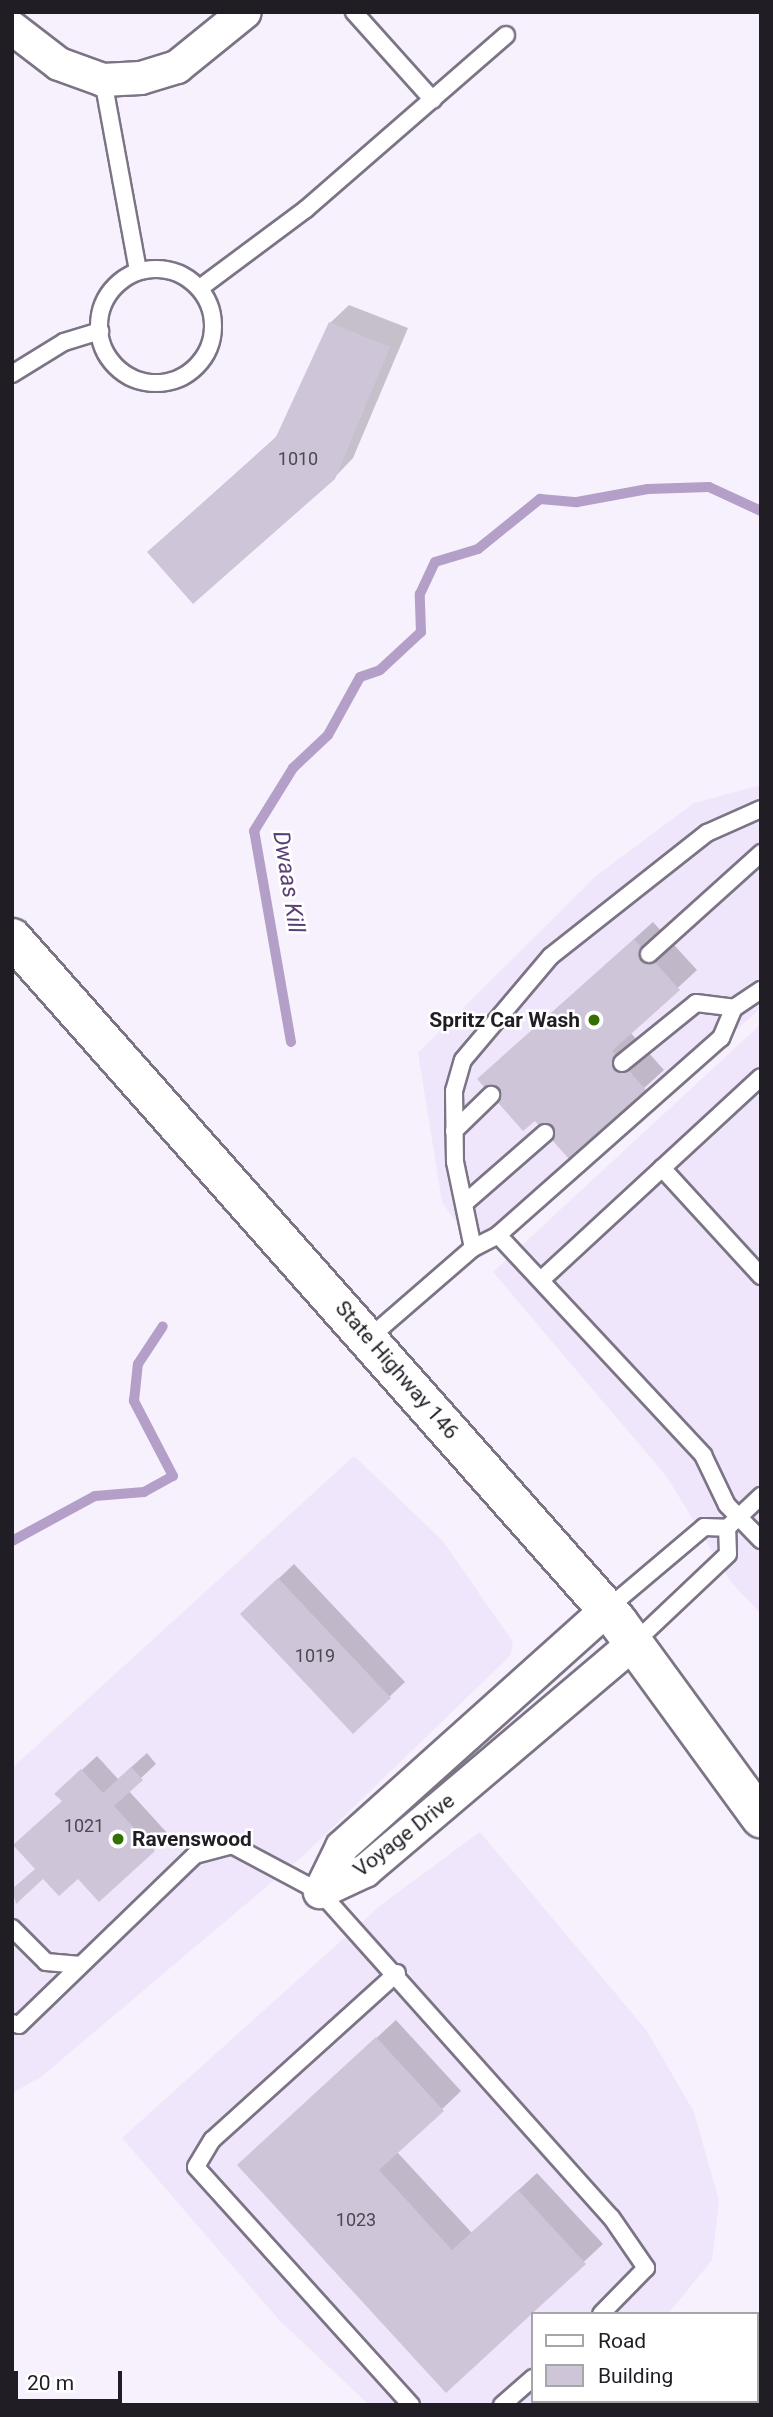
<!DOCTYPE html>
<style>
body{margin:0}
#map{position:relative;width:773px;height:2417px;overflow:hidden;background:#f7f1fd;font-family:Roboto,sans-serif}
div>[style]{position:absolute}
.built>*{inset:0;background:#f0e6fc}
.shadow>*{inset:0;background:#0003}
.stream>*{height:10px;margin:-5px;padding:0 5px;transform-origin:5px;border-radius:5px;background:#b39fc7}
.building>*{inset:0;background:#cec5d8}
.roads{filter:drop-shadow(2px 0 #7c7485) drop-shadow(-2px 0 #7c7485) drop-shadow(0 2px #7c7485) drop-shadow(0 -2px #7c7485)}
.service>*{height:16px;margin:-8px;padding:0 8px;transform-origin:8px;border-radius:8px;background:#fff}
.service>.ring{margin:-8px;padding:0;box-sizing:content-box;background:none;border:16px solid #fff;border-radius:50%}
.minor>*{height:32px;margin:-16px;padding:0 16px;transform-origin:16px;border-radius:16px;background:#fff}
.primary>*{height:38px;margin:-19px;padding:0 19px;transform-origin:19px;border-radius:19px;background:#fff}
.dots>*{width:19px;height:19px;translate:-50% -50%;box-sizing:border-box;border:4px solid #fff;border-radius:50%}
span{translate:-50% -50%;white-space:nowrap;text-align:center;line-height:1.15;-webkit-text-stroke:5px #fff;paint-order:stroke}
.number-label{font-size:18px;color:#4c4751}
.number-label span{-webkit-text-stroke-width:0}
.poi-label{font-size:21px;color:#211d24;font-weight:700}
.right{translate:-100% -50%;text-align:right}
.left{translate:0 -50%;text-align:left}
.street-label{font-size:21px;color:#211d24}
.water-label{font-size:23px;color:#5a3f74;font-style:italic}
.frame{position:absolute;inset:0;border:14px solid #211d24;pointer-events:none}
.legend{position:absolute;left:531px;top:2312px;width:228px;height:91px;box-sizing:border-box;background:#fff;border:2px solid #a6a5a7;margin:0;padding:9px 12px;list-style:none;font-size:21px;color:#211d24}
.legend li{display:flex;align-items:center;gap:14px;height:35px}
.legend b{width:35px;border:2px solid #a6a5a7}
.scale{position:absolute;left:14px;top:2371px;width:108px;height:32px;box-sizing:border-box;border:4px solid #211d24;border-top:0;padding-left:9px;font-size:21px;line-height:24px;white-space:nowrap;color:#211d24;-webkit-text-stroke:5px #fff;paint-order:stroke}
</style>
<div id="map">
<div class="built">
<i style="clip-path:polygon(761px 785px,761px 1008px,481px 1258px,442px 1202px,418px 1053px,597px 875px,694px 803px)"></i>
<i style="clip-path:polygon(761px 1024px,761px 1614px,731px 1582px,667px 1477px,493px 1272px)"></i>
<i style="clip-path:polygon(354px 1456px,443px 1541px,513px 1642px,510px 1656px,304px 1855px,41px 2077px,12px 2093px,12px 1768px)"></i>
<i style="clip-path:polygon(480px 1832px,647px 2031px,694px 2112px,719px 2201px,712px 2260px,668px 2314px,533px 2314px,533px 2401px,573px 2401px,569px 2405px,369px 2405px,279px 2320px,122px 2138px,382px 1904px)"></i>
</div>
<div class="shadow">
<i style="clip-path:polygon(349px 305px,408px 328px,353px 458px,334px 478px,168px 534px,277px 436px,330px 323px)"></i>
<i style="clip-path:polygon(653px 922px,697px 970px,630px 1032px,664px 1070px,569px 1156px,498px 1061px)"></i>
<i style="clip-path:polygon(294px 1564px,405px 1682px,353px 1731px,257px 1599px)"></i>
<i style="clip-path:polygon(147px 1753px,156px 1764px,128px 1790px,169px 1835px,99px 1900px,78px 1877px,44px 1877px,17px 1902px,12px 1891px,37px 1868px,72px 1779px,97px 1756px,118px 1779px)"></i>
<i style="clip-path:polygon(396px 2020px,461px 2091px,397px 2152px,472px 2233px,537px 2173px,603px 2244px,446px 2390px,258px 2147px)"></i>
</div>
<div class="stream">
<i style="left:291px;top:1042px;width:214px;rotate:-99.9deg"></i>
<i style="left:254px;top:831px;width:74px;rotate:-58.2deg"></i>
<i style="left:293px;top:768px;width:48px;rotate:-43.3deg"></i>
<i style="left:328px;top:735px;width:66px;rotate:-61.1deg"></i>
<i style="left:360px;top:677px;width:21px;rotate:-19deg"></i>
<i style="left:380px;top:670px;width:56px;rotate:-42.8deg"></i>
<i style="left:421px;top:632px;width:38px;rotate:-92deg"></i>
<i style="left:420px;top:594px;width:35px;rotate:-65deg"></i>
<i style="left:435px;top:562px;width:45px;rotate:-16.8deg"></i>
<i style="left:478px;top:549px;width:80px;rotate:-38.9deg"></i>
<i style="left:540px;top:499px;width:37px;rotate:5deg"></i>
<i style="left:577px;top:502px;width:72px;rotate:-10.4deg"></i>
<i style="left:648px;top:489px;width:61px;rotate:-1.9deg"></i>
<i style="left:709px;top:487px;width:57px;rotate:24.8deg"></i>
<i style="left:12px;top:1541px;width:94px;rotate:-28.5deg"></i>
<i style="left:95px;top:1496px;width:49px;rotate:-4.7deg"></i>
<i style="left:144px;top:1492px;width:33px;rotate:-29deg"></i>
<i style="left:173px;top:1476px;width:85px;rotate:-117.5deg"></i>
<i style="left:134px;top:1401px;width:37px;rotate:-84deg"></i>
<i style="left:138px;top:1364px;width:45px;rotate:-56.7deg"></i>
</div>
<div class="building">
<i style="clip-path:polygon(329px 322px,390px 347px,335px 479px,193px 604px,147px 552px,275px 439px)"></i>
<i style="clip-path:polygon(634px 939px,680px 990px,612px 1051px,646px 1090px,569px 1159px,535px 1121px,523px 1131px,477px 1079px)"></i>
<i style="clip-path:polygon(278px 1578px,391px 1698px,353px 1734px,240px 1614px)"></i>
<i style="clip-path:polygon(131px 1767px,143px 1780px,114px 1806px,155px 1851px,99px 1902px,78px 1879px,59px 1896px,43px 1879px,16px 1904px,12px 1889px,35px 1869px,13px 1845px,62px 1801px,54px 1794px,81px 1769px,103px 1793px)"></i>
<i style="clip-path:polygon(376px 2037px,444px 2111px,379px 2170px,452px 2250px,518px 2190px,586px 2264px,446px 2393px,237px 2165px)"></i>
</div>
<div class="roads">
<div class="service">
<i style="left:354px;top:12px;width:118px;rotate:48.1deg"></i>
<i style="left:103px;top:80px;width:194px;rotate:79.6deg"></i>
<i class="ring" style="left:99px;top:269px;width:98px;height:98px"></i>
<i style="left:200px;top:288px;width:132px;rotate:-36.7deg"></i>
<i style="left:306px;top:209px;width:265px;rotate:-41deg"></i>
<i style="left:12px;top:374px;width:61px;rotate:-31.6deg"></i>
<i style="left:64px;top:342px;width:38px;rotate:-17deg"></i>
<i style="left:649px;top:954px;width:151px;rotate:-42deg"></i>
<i style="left:622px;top:1063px;width:95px;rotate:-39deg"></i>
<i style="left:696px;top:1003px;width:38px;rotate:7deg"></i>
<i style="left:454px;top:1131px;width:52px;rotate:-44.2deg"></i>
<i style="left:662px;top:1168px;width:147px;rotate:47.5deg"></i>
<i style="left:466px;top:1202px;width:105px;rotate:-41.1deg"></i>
<i style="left:498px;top:1235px;width:298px;rotate:-41.5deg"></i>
<i style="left:721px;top:1038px;width:33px;rotate:-67deg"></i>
<i style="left:734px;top:1008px;width:32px;rotate:-34deg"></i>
<i style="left:473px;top:1248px;width:88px;rotate:-101.8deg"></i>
<i style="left:455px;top:1162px;width:71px;rotate:-90.8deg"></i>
<i style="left:454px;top:1091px;width:32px;rotate:-74deg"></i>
<i style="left:463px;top:1060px;width:136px;rotate:-49.8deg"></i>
<i style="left:551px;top:956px;width:199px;rotate:-38.3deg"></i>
<i style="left:707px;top:833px;width:59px;rotate:-24deg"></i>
<i style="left:541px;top:1280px;width:299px;rotate:-42.7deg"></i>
<i style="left:369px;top:1338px;width:138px;rotate:-40.9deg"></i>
<i style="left:473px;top:1248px;width:28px;rotate:-27deg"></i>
<i style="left:498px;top:1235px;width:301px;rotate:47deg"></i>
<i style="left:703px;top:1455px;width:55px;rotate:64.4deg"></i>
<i style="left:727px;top:1505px;width:49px;rotate:45.8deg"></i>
<i style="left:607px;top:1609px;width:127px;rotate:-40.2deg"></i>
<i style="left:704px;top:1527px;width:23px;rotate:2deg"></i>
<i style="left:727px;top:1528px;width:47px;rotate:-43.3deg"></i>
<i style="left:634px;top:1643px;width:129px;rotate:-43.4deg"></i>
<i style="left:728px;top:1554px;width:26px;rotate:-92deg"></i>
<i style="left:12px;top:1928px;width:48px;rotate:45deg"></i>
<i style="left:46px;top:1962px;width:32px;rotate:5deg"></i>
<i style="left:397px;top:1973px;width:249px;rotate:137.9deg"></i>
<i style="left:212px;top:2140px;width:31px;rotate:121deg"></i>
<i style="left:196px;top:2167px;width:321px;rotate:47.9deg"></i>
<i style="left:12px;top:2023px;width:7px;rotate:16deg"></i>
<i style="left:19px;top:2025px;width:245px;rotate:-44deg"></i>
<i style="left:195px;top:1855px;width:38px;rotate:-15deg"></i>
<i style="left:232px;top:1845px;width:100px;rotate:28.1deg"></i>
<i style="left:320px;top:1892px;width:436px;rotate:48.2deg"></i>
<i style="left:611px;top:2217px;width:62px;rotate:55.5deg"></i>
<i style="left:646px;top:2268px;width:64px;rotate:134.4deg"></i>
<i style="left:502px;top:2405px;width:41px;rotate:-41.1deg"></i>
</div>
<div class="minor">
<i style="left:12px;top:28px;width:59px;rotate:37.5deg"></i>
<i style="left:59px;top:64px;width:47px;rotate:20deg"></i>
<i style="left:103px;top:80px;width:38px;rotate:-3deg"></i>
<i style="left:141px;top:78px;width:38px;rotate:-17deg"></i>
<i style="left:177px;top:67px;width:87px;rotate:-39deg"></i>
<i style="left:320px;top:1892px;width:50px;rotate:-63.9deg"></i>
<i style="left:342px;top:1847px;width:356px;rotate:-41.9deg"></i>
<i style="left:320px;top:1892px;width:50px;rotate:-25deg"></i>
<i style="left:365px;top:1871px;width:353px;rotate:-40.3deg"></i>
</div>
<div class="primary">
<i style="left:12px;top:938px;width:914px;rotate:48.46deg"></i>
<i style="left:618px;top:1622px;width:243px;rotate:53.9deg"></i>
</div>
</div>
<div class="dots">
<i style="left:594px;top:1020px;background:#336f01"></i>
<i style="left:118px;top:1839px;background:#336f01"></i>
</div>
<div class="number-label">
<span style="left:298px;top:459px">1010</span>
<span style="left:315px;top:1656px">1019</span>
<span style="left:84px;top:1826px">1021</span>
<span style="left:356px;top:2220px">1023</span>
</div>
<div class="poi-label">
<span class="right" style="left:580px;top:1020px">Spritz Car Wash</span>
<span class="left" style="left:132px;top:1839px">Ravenswood</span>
</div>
<div class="street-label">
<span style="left:397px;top:1370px;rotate:49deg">State Highway 146</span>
<span style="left:404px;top:1835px;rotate:-38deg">Voyage Drive</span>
</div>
<div class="water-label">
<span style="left:288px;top:882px;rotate:81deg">Dwaas Kill</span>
</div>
<div class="frame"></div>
<ul class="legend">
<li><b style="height:9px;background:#fff"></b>Road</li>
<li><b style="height:19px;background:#cec5d8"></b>Building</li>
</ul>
<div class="scale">20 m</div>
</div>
